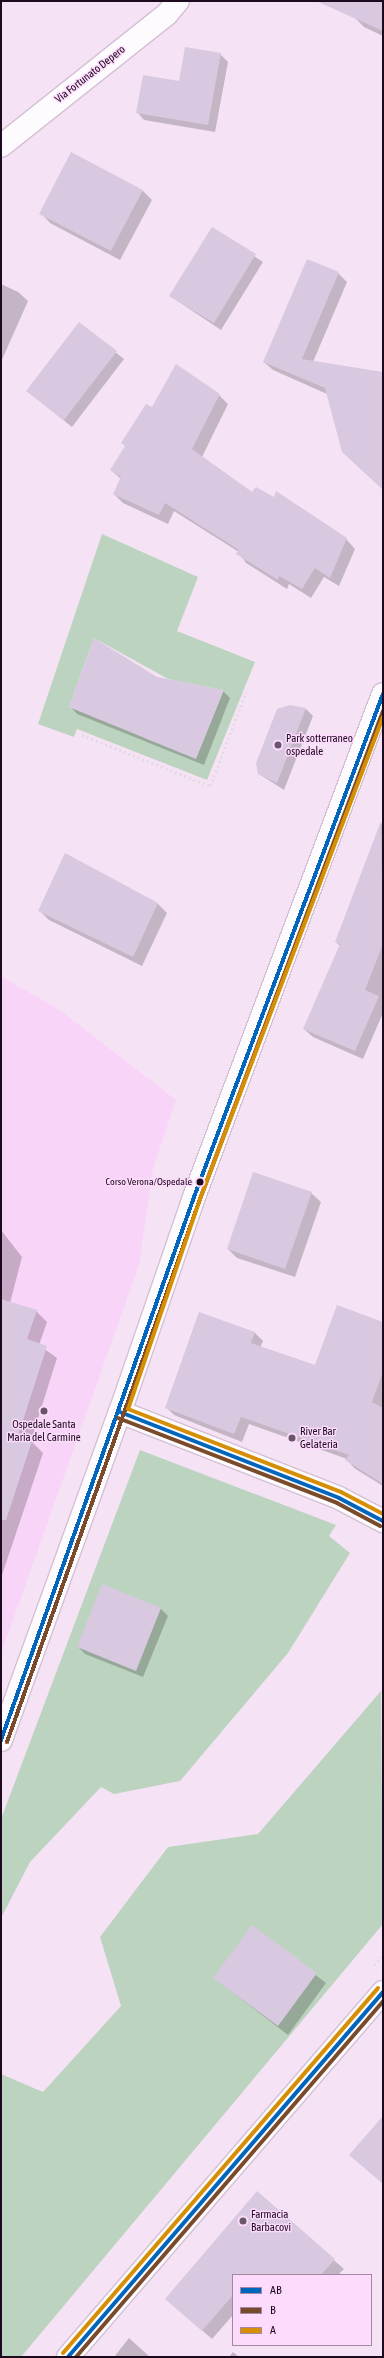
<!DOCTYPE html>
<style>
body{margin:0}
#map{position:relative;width:384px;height:2358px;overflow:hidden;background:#f5e3f5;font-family:"Asap Condensed",sans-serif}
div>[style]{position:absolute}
.built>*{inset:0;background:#f8d5f8}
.green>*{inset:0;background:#bcd4bf}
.shadow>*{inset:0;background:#0003}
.building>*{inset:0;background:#d8c8e0}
.path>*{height:2.5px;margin-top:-1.25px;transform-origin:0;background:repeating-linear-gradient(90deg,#e2dce2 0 2px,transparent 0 5px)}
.roads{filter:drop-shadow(1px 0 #d3c0d3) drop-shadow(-1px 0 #d3c0d3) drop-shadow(0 1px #d3c0d3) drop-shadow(0 -1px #d3c0d3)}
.minor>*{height:22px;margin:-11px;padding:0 11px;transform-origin:11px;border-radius:11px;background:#fefbfe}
.secondary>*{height:22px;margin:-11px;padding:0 11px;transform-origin:11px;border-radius:11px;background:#fefbfe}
.bus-1>*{height:4px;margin:-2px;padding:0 2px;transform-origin:2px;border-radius:2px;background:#0065bd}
.bus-2>*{height:4px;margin:-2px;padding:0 2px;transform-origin:2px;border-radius:2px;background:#7a4b2a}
.bus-3>*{height:4px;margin:-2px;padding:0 2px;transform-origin:2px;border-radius:2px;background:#d68f04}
.dots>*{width:11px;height:11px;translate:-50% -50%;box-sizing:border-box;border:2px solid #fddbfc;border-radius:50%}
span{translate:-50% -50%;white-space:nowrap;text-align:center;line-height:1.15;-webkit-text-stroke:3px #fddbfc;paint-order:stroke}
.bus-label{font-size:10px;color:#1e0a1e}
.right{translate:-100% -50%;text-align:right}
.street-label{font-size:11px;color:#1e0a1e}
.poi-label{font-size:11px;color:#1e0a1e}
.left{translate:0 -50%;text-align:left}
.frame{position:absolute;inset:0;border:2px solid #1e0a1e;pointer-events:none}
.legend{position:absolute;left:232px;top:2274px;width:140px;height:72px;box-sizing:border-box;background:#fddbfc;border:1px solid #a487a3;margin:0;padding:5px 7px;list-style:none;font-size:12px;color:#1e0a1e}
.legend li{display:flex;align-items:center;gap:8px;height:20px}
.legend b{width:20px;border:1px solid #a487a3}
</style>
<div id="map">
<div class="built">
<i style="clip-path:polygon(1px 976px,61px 1011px,176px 1100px,153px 1169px,139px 1265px,1px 1654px)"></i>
</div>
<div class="green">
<i style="clip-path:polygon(evenodd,102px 534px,198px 577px,177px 631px,255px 662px,207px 780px,77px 729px,74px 737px,38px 724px,102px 534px,94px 638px,168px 679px,223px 690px,196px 758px,144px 738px,151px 722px,118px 727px,69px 707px,94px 638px)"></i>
<i style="clip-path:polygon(140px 1450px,336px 1525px,329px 1536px,350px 1553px,288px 1653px,180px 1781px,114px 1794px,101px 1787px,30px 1862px,1px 1918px,1px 1819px)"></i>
<i style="clip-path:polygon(381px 1691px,383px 1924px,21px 2357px,1px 2357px,1px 2074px,43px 2092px,121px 2006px,100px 1937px,168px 1847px,258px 1834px)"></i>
</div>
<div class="shadow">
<i style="clip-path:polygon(363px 1px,383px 1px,383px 36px,364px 27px,355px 18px)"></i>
<i style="clip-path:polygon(220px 54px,228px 62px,215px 132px,144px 120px,137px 112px)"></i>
<i style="clip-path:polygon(72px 154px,143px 191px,152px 200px,120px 260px,50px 223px,41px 213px)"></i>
<i style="clip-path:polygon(212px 228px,263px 262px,221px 330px,170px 296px)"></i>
<i style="clip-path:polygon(338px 273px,347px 282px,313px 362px,383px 373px,383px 489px,327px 394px,273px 370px,264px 362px)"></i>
<i style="clip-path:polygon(1px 284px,18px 292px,28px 301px,1px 362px)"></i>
<i style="clip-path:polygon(79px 324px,124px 359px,72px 427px,27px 391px)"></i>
<i style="clip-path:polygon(219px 395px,228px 404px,202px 457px,253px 493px,346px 539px,355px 549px,339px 586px,324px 577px,311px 598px,289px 584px,287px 589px,246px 563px,239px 552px,174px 511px,168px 524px,123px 503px,114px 494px,121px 479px,111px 470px,152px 408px)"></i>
<i style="clip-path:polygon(157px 678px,223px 691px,230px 698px,204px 765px,77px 714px,70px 706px)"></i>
<i style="clip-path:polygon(306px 709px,313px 716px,284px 790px,259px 774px)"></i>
<i style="clip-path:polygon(383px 820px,383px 1013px,363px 1059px,313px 1037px,304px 1029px,340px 946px,336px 942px)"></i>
<i style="clip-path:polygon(65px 854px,158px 904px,167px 913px,142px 966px,49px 920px,40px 911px)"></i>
<i style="clip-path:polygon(311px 1193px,321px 1202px,295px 1277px,237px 1258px,228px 1249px)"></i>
<i style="clip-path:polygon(1px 1230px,22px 1257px,10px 1303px,36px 1311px,47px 1322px,39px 1345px,57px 1358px,31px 1441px,43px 1453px,1px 1578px)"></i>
<i style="clip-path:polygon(199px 1313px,255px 1333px,263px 1341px,260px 1348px,316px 1367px,383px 1323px,383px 1486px,354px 1468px,347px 1459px,249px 1424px,242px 1442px,174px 1415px,166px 1407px)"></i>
<i style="clip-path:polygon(102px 1586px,161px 1609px,168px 1616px,143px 1677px,85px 1654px,78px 1647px)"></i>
<i style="clip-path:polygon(252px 1926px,326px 1983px,288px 2035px,214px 1978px)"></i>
<i style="clip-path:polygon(257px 2193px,344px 2269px,338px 2275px,233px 2275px,233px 2315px,212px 2339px,166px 2299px)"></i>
<i style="clip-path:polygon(129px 2338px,150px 2357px,114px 2357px)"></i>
<i style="clip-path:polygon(233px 2352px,239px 2357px,229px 2357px)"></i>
</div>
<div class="building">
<i style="clip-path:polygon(316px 1px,383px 1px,383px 31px)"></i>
<i style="clip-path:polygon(185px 47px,221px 53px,208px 125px,136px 113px,143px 75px,179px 81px)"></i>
<i style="clip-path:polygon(71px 152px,143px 190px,111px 251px,39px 214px)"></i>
<i style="clip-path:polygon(212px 227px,256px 254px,214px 323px,169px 296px)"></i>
<i style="clip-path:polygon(307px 259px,339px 272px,302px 359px,383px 372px,383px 490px,342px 452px,325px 388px,263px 362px)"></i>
<i style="clip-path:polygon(79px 322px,117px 351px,64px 420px,26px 391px)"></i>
<i style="clip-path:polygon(176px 364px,220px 394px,192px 449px,252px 492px,256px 487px,274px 497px,276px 491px,347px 538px,330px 578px,315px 568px,302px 589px,279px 576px,278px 580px,236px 554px,239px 550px,165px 503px,159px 515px,113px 494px,121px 477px,110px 470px,125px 446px,121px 443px,146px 404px,152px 407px)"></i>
<i style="clip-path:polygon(94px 638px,157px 677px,224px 690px,196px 759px,69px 707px)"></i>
<i style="clip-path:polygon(290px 705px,306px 708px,277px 783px,258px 774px,256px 763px,277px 709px)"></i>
<i style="clip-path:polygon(381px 821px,383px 944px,365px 990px,379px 996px,355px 1051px,303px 1029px,340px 944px,335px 942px)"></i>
<i style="clip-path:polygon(65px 853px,158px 903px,133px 957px,38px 911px)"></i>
<i style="clip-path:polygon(253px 1172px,312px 1192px,285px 1269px,227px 1249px)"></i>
<i style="clip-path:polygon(1px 1299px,37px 1310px,27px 1339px,47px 1346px,18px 1436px,32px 1441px,6px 1520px,1px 1520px)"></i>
<i style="clip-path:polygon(337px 1305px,383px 1322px,383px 1372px,372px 1402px,383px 1408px,383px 1484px,345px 1460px,349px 1455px,241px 1417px,234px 1434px,165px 1408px,199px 1312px,255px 1332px,251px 1343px,315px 1365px)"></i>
<i style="clip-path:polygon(102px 1584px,161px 1608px,136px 1671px,77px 1647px)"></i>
<i style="clip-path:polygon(252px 1925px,317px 1973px,278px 2026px,213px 1978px)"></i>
<i style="clip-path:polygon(383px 2116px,383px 2184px,349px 2155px)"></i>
<i style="clip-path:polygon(257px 2191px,335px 2259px,321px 2275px,233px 2275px,233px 2295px,202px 2331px,165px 2299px)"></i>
</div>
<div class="path">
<i style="left:82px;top:735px;width:138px;rotate:21.7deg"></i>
<i style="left:210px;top:786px;width:101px;rotate:-69deg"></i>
<i style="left:374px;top:1965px;width:13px;rotate:-48deg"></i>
</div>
<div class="roads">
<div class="minor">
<i style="left:1px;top:146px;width:212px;rotate:-38.5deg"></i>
<i style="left:167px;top:14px;width:17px;rotate:-50deg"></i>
<i style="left:120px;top:1412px;width:235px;rotate:21.4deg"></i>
<i style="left:339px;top:1498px;width:50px;rotate:27.6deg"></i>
<i style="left:1px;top:1740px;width:349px;rotate:-70.1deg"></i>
<i style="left:120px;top:1412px;width:227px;rotate:-71deg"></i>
<i style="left:194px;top:1197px;width:537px;rotate:-69.41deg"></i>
</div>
<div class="secondary">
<i style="left:68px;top:2357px;width:482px;rotate:-49.2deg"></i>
</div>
</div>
<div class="bus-1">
<i style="left:120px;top:1412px;width:235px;rotate:21.4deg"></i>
<i style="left:339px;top:1498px;width:50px;rotate:27.6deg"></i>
<i style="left:1px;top:1740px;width:576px;rotate:-70.43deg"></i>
<i style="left:194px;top:1197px;width:537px;rotate:-69.41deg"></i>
<i style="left:68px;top:2357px;width:482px;rotate:-49.2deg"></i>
</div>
<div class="bus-2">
<i style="left:118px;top:1418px;width:235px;rotate:21.2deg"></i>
<i style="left:337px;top:1503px;width:49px;rotate:28.1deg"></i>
<i style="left:7px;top:1742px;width:576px;rotate:-70.43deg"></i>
<i style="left:200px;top:1199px;width:521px;rotate:-69.44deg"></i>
<i style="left:76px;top:2357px;width:470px;rotate:-49.2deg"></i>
</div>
<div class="bus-3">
<i style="left:383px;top:717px;width:516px;rotate:110.79deg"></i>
<i style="left:200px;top:1199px;width:222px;rotate:108.9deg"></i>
<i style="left:128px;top:1409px;width:229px;rotate:21.3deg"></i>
<i style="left:341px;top:1492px;width:47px;rotate:27.6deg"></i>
<i style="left:63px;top:2353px;width:482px;rotate:-49.2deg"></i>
</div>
<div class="dots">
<i style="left:278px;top:745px;background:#695669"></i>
<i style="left:200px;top:1182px;background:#1e0a1e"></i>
<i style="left:44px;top:1411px;background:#695669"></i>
<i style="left:292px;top:1438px;background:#695669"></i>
<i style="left:243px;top:2221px;background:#695669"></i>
</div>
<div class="bus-label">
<span class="right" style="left:192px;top:1182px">Corso Verona/Ospedale</span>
</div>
<div class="street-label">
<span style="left:90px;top:74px;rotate:-38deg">Via Fortunato Depero</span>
</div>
<div class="poi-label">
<span class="left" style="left:286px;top:745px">Park sotterraneo<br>ospedale</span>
<span style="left:44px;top:1431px">Ospedale Santa<br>Maria del Carmine</span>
<span class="left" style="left:300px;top:1438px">River Bar<br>Gelateria</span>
<span class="left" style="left:251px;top:2221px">Farmacia<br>Barbacovi</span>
</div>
<div class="frame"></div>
<ul class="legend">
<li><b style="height:5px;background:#0065bd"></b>AB</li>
<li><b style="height:5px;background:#7a4b2a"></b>B</li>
<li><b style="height:5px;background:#d68f04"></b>A</li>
</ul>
</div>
